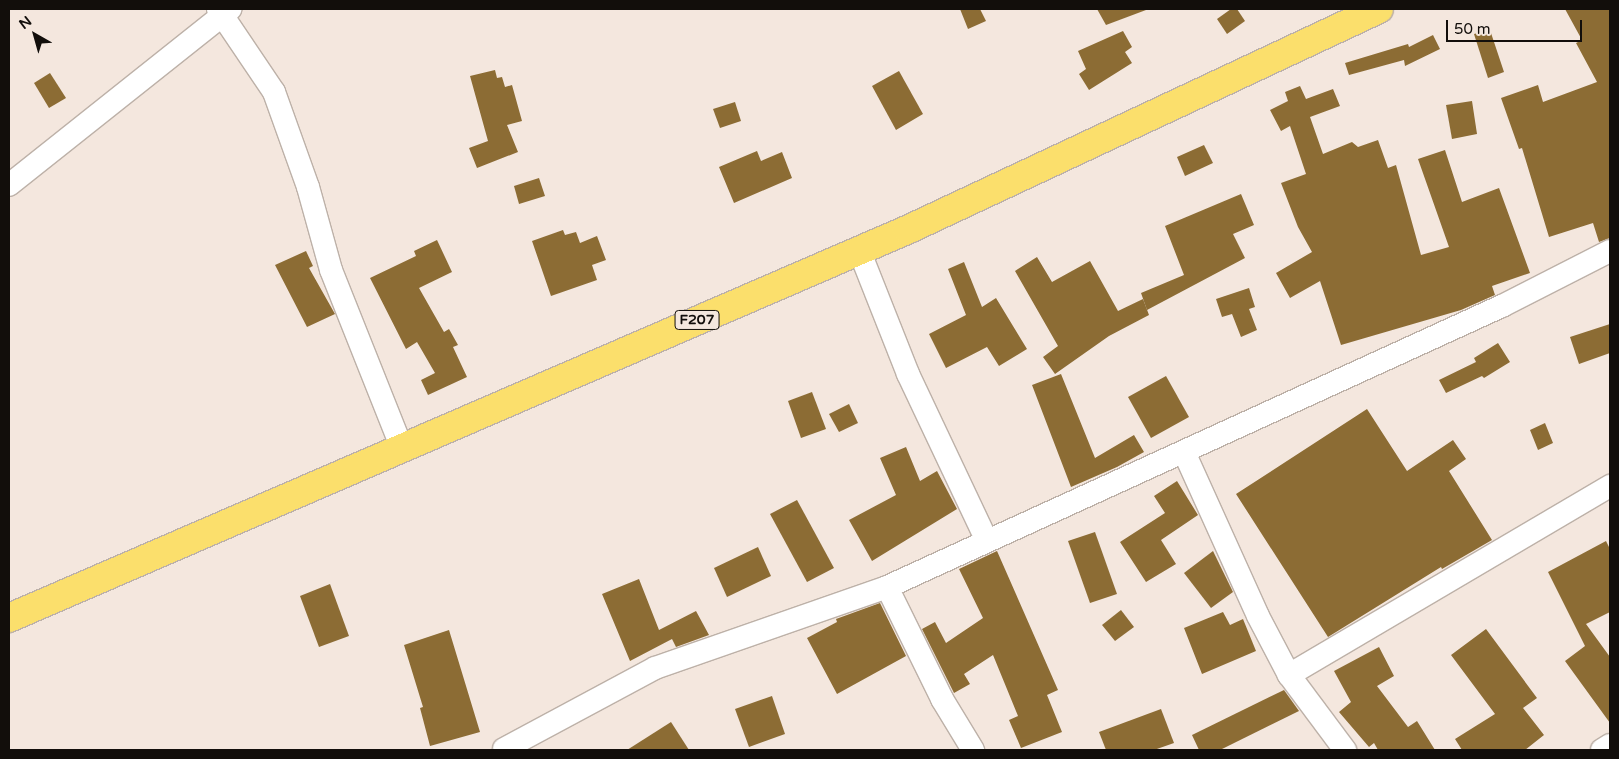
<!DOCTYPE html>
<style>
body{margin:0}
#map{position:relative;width:1619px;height:759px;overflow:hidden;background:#f4e7de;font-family:"Varela Round",sans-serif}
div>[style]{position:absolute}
.building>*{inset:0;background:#8c6c34}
.roads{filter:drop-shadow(1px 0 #bdb1a8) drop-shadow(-1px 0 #bdb1a8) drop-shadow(0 1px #bdb1a8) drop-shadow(0 -1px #bdb1a8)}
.minor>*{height:22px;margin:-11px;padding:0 11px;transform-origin:11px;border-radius:11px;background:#fff}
.major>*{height:28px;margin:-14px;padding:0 14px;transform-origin:14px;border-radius:14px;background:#fbdf6c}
span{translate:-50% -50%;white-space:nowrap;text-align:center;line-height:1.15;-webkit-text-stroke:4.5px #f4e7de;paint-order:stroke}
.shield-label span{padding:1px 4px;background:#f4e7de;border:1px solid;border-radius:4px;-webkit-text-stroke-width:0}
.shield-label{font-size:14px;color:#120e0b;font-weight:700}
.frame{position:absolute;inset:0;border:10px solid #120e0b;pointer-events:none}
.north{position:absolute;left:10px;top:10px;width:50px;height:50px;-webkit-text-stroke:4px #f4e7de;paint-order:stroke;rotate:322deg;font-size:14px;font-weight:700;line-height:20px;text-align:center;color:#120e0b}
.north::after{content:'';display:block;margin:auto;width:18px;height:22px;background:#120e0b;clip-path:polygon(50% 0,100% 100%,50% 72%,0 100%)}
.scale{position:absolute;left:1446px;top:20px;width:136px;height:22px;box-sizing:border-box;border:2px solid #120e0b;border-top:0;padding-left:6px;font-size:15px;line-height:18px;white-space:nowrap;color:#120e0b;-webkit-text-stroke:4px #f4e7de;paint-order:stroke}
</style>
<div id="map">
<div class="building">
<i style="clip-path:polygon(960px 9px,980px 9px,986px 21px,968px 29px)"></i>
<i style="clip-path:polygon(1097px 9px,1145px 9px,1146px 10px,1106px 25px)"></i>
<i style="clip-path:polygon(1231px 9px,1237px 9px,1245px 21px,1227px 34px,1217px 19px)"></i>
<i style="clip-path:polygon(1565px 9px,1610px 9px,1610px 238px,1599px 242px,1593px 223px,1549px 237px,1522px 148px,1519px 149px,1501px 98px,1538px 85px,1543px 102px,1597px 82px,1576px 43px,1582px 40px)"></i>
<i style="clip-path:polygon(1490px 30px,1504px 72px,1488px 78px,1474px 34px)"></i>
<i style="clip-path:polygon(1123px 31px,1132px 47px,1125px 52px,1132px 63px,1089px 90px,1079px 74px,1086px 69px,1078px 51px)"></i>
<i style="clip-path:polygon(1433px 35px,1440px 49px,1405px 66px,1404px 60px,1349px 75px,1345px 63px,1408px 44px,1409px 47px)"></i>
<i style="clip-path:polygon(495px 70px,497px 78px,502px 77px,505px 87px,512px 85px,522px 121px,507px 125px,518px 152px,477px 168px,469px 148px,488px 141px,470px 76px)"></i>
<i style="clip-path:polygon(899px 71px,923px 114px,896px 130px,872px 86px)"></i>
<i style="clip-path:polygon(50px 73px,66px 98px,49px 108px,34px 83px)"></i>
<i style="clip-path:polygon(1300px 86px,1306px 99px,1333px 89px,1340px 106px,1310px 117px,1323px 154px,1352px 142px,1358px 147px,1378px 140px,1388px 168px,1396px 165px,1421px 255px,1449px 247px,1418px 159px,1445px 150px,1462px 202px,1499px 188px,1530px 273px,1492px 286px,1495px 295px,1461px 310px,1341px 345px,1320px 281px,1290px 298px,1276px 273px,1312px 252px,1298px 227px,1281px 183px,1306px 174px,1290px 126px,1281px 131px,1270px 110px,1288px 101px,1285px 92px)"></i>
<i style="clip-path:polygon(1472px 101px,1477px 134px,1452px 139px,1446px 105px)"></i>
<i style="clip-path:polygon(735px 102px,741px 121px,720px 128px,713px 109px)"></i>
<i style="clip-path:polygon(1204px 145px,1213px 163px,1185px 176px,1177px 157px)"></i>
<i style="clip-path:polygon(757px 151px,761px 161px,782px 152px,792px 178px,734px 203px,719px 167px)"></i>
<i style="clip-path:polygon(539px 178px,545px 196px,519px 204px,514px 186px)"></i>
<i style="clip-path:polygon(1241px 194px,1254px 225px,1233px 234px,1245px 258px,1147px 310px,1141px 293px,1184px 275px,1165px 226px)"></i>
<i style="clip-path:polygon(563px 230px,565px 235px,576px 232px,580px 243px,597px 236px,606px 260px,592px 265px,597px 280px,551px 296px,532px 241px)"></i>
<i style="clip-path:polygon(437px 240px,452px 272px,419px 288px,444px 332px,449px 329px,458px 345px,453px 347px,467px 377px,428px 395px,421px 380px,435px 373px,417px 342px,406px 349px,370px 278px,416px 256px,414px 251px)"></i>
<i style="clip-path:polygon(306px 251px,313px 266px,309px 268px,335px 314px,307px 327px,275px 265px)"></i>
<i style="clip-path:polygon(1037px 257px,1052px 282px,1090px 261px,1118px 311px,1143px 299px,1149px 315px,1109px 336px,1055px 374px,1043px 357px,1058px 346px,1015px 271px)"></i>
<i style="clip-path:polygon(964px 262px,982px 307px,996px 298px,1027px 349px,999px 366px,987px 347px,946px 368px,929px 334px,966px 315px,948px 269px)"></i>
<i style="clip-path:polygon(1249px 288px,1255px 307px,1249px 309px,1257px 330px,1241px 337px,1232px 314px,1222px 317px,1216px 299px)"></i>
<i style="clip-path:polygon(1610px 324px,1610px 353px,1579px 364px,1570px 337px)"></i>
<i style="clip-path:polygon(1498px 343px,1510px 362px,1484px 378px,1482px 376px,1446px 393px,1439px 380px,1476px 362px,1474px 358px)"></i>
<i style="clip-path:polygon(1061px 374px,1095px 458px,1134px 435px,1144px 452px,1117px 467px,1071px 487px,1032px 385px)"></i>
<i style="clip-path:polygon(1166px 376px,1189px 417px,1151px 438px,1128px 397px)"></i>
<i style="clip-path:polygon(812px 392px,826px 429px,801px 438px,788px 401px)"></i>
<i style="clip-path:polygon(849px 404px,858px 423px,839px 432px,829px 414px)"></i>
<i style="clip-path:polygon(1367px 409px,1407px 471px,1453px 440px,1466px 459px,1449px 471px,1492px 540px,1442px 569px,1441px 567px,1328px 637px,1236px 494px)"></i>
<i style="clip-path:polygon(1545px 423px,1553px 443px,1538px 450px,1530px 430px)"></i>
<i style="clip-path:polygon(906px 447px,920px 481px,937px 471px,957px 509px,872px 561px,849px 520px,896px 495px,880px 458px)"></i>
<i style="clip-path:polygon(1177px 481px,1198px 515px,1161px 540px,1176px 564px,1146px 582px,1120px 542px,1165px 513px,1154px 496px)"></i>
<i style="clip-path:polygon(797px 500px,834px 568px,807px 582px,770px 514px)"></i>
<i style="clip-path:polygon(1095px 532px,1117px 594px,1090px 603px,1068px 541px)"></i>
<i style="clip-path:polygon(1606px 541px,1610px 549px,1610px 612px,1586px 624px,1610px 657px,1610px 723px,1565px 661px,1585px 646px,1548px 572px)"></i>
<i style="clip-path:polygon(758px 547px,771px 576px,727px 597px,714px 568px)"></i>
<i style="clip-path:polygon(997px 551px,1058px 690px,1047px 695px,1062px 732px,1021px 748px,1009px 720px,1018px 716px,993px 655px,964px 674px,970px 684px,954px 693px,922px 629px,935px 622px,946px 643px,983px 618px,959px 569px)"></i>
<i style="clip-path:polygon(1213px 551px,1233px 592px,1211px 608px,1184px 573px)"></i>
<i style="clip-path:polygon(639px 579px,659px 630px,696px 611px,709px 635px,676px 647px,672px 639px,630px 661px,602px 594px)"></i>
<i style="clip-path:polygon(330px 584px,349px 636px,319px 647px,300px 596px)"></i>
<i style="clip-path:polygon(880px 603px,906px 656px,837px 694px,807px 638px,837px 622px,836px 619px)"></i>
<i style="clip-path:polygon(1121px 610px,1134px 627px,1115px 641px,1102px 625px)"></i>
<i style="clip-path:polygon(1223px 612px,1230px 625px,1243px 619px,1256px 651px,1202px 674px,1184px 628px)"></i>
<i style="clip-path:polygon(1486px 629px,1537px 698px,1523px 708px,1544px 735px,1525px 750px,1462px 750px,1455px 739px,1495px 714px,1451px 655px)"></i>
<i style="clip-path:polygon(449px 630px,480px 732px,430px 746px,420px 708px,423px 707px,404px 645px)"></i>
<i style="clip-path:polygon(1379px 647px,1394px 676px,1377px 686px,1408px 727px,1417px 721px,1435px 750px,1378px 750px,1374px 743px,1369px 747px,1339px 712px,1351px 702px,1334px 671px)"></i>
<i style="clip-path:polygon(1284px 690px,1299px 711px,1220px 750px,1199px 750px,1192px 735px)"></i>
<i style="clip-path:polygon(772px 696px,785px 734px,749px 747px,735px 709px)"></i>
<i style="clip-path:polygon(1161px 709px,1174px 743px,1154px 750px,1106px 750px,1099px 732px)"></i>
<i style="clip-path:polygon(671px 722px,689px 750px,627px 750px)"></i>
</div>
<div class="roads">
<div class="minor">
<i style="left:218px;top:9px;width:100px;rotate:56deg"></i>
<i style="left:274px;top:92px;width:101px;rotate:70.3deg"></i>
<i style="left:308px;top:187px;width:86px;rotate:74.5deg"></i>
<i style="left:331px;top:270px;width:192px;rotate:68.3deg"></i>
<i style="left:9px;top:185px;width:283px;rotate:-38.5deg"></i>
<i style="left:859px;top:250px;width:133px;rotate:68.4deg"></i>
<i style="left:908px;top:374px;width:183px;rotate:64.7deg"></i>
<i style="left:1184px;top:452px;width:180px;rotate:65.7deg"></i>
<i style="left:1258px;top:616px;width:67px;rotate:62.3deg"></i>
<i style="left:1289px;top:675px;width:94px;rotate:53.3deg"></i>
<i style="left:887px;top:587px;width:125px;rotate:63.8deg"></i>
<i style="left:942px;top:699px;width:60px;rotate:58.7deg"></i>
<i style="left:1289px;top:675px;width:373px;rotate:-30.5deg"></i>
<i style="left:504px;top:749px;width:171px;rotate:-28.2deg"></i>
<i style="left:655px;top:668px;width:246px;rotate:-19.2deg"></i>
<i style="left:887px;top:587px;width:676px;rotate:-24.56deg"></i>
<i style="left:1502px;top:306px;width:121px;rotate:-27deg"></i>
<i style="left:1602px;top:750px;width:9px;rotate:-32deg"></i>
</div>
<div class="major">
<i style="left:9px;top:618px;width:978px;rotate:-23.37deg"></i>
<i style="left:907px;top:230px;width:521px;rotate:-25.09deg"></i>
</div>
</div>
<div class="shield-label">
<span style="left:697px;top:320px">F207</span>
</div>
<div class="frame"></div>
<div class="north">N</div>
<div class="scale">50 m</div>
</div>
